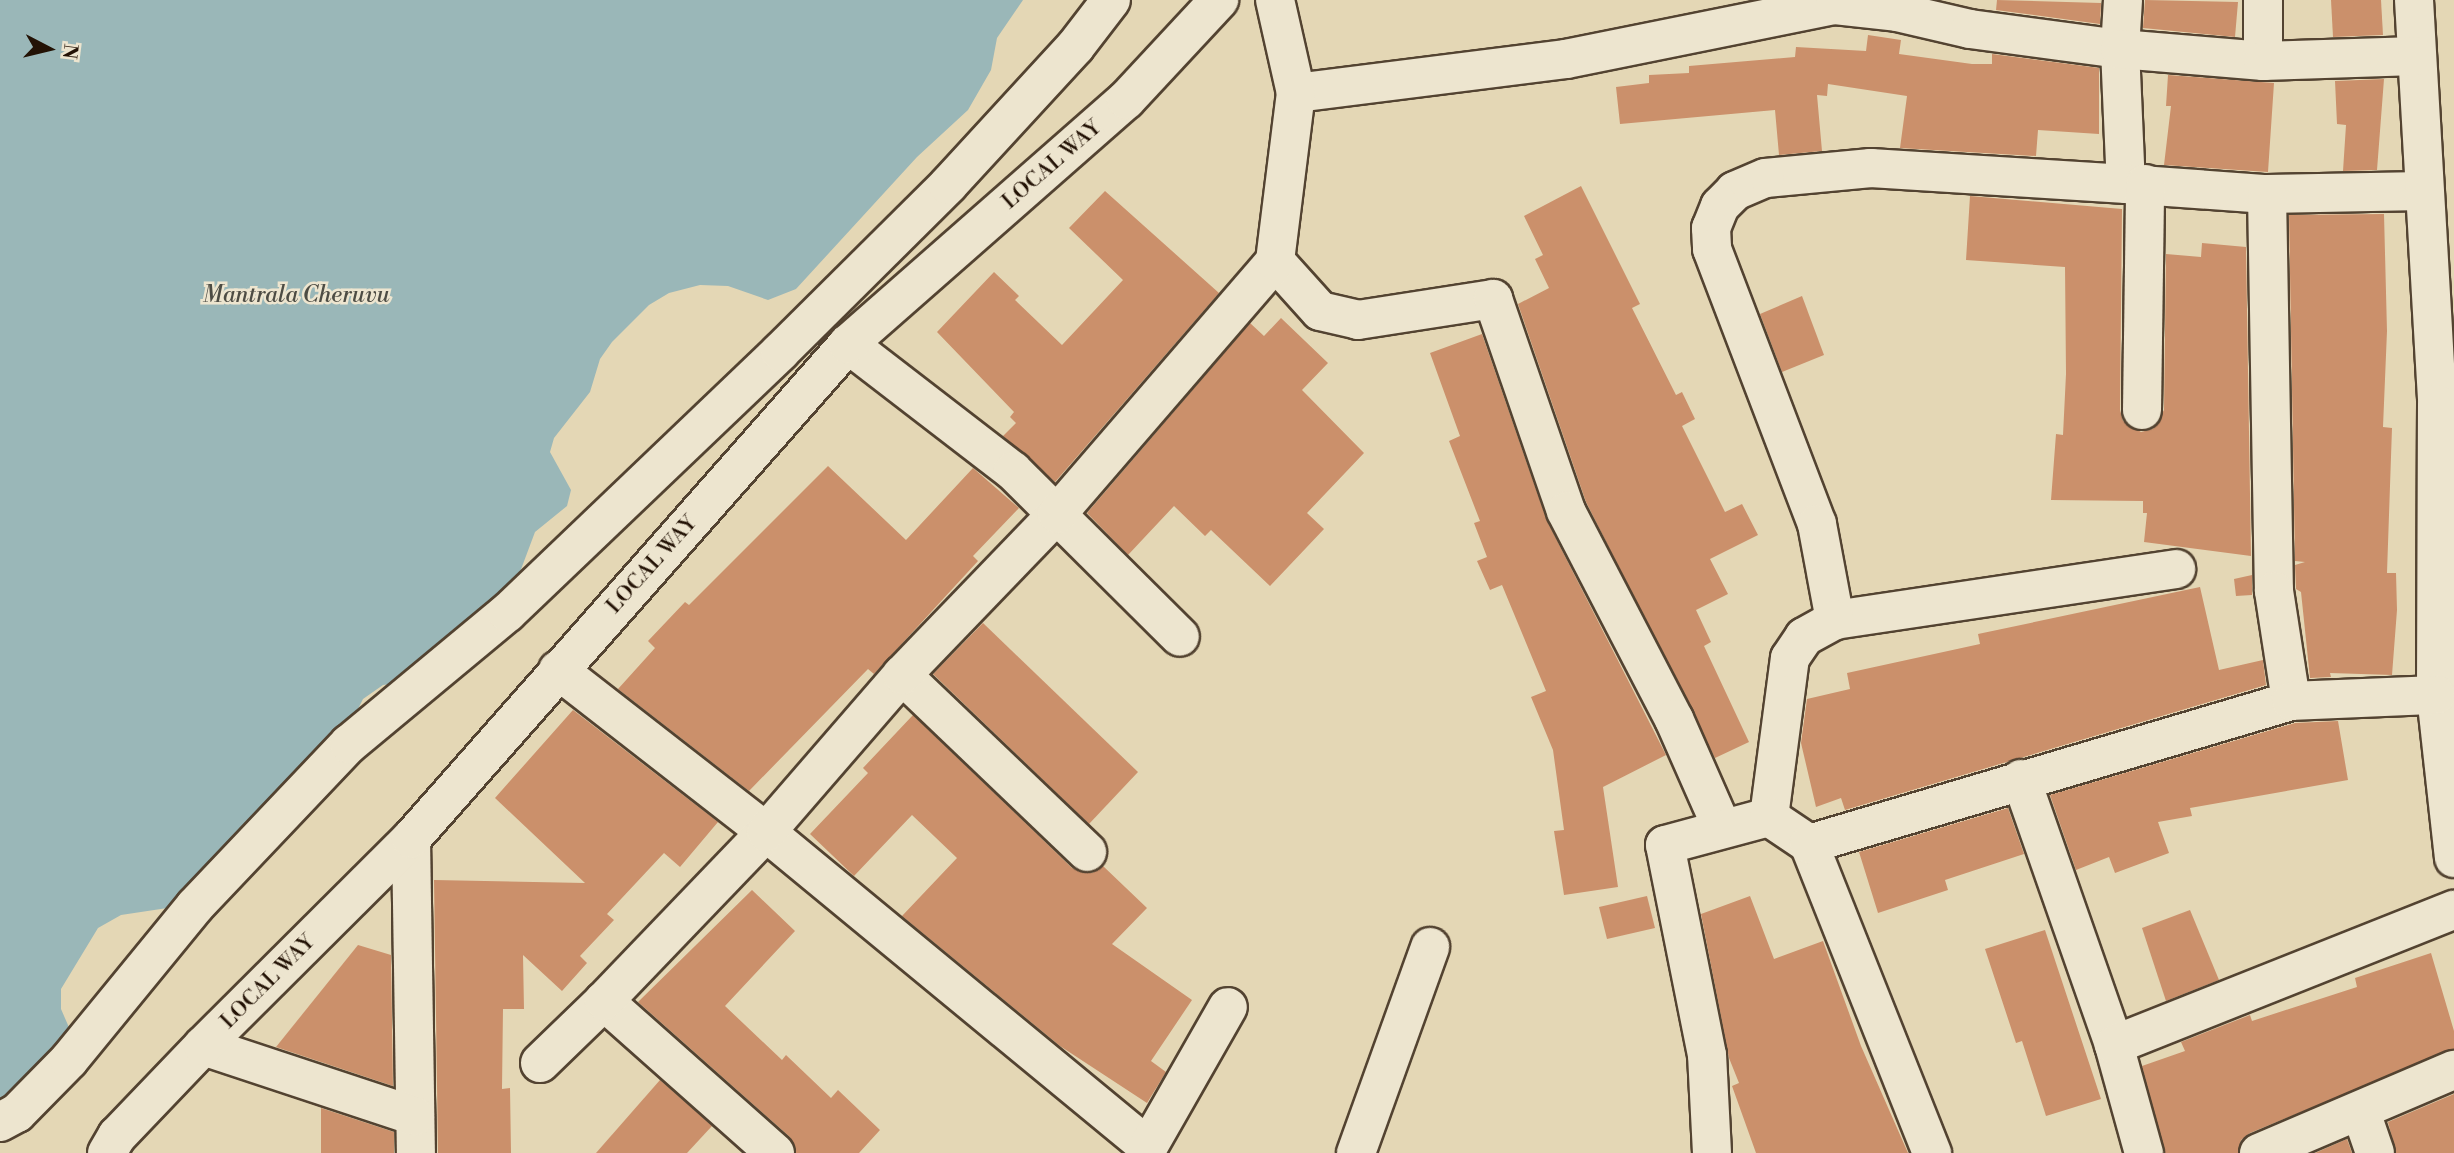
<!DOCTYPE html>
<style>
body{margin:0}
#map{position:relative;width:2454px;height:1153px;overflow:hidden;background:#e4d7b5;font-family:"Libre Bodoni",serif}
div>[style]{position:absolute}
.water>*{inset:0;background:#9ab7b8}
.building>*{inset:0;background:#cb906b}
.roads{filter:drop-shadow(2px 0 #534331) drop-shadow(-2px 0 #534331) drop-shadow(0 2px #534331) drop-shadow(0 -2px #534331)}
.minor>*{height:38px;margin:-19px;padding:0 19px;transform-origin:19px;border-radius:19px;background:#ede5cf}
span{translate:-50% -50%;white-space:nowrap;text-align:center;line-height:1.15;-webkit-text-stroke:5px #ede5cf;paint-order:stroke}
.street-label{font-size:21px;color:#231205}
.water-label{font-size:23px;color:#4d4c44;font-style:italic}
.north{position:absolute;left:14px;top:14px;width:70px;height:70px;-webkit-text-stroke:5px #ede5cf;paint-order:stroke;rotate:97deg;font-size:19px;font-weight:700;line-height:28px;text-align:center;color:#231205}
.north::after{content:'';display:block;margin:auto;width:24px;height:32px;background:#231205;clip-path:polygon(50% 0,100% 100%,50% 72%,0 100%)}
</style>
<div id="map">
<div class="water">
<i style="clip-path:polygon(0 0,1023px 0,997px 38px,991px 70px,968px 110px,917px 157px,796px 289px,768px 300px,728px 286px,700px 285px,669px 293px,649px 305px,612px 342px,600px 359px,590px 392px,554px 438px,550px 452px,571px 490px,567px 506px,535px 532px,517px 580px,405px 682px,383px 685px,363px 699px,351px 723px,174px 907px,121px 915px,98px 928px,61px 989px,61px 1009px,71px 1032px,0 1105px)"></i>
</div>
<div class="building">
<i style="clip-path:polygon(1997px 0,2101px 3px,2100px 24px,1996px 10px)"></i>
<i style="clip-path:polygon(2145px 0,2238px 2px,2235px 37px,2143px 28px)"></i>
<i style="clip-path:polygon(2331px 0,2381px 0,2383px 35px,2333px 37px)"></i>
<i style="clip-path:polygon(1868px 35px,1901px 40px,1899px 54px,1972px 64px,1992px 64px,1992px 54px,2099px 68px,2099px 134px,2038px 130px,2036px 156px,1900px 148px,1907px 96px,1828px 84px,1827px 96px,1817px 95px,1822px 151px,1779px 155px,1775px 110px,1620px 124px,1616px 87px,1649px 83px,1649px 75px,1689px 73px,1689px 66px,1795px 57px,1796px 47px,1866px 51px)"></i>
<i style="clip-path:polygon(2168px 75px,2274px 83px,2268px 172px,2164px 165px,2171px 106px,2166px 106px)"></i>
<i style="clip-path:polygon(2384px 79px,2377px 170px,2343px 171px,2346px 125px,2337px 124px,2335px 81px)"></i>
<i style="clip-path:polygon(1581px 186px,1640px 304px,1632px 308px,1676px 395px,1682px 392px,1695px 419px,1682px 426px,1725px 512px,1742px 504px,1758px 535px,1710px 559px,1728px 594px,1696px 610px,1711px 642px,1704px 646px,1749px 742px,1715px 758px,1586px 502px,1518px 304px,1549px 288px,1535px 259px,1543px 255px,1524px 216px)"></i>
<i style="clip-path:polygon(1105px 191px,1219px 293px,1055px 482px,1003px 436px,1016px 423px,1010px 417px,1014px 412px,937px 332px,994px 272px,1019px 296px,1015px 300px,1062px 345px,1123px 280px,1069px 228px)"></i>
<i style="clip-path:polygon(1970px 196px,2122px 209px,2120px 410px,2123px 421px,2141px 432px,2153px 429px,2164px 410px,2166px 254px,2201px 257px,2202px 243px,2246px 247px,2251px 556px,2144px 542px,2147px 513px,2143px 513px,2143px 501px,2051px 500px,2056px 434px,2063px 435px,2066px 374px,2065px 267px,1966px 260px)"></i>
<i style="clip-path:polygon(2384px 214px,2387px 331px,2383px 427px,2392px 428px,2387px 573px,2396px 573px,2397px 610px,2392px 675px,2330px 673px,2331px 677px,2310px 678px,2301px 592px,2296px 589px,2295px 565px,2305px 562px,2295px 561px,2289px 215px)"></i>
<i style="clip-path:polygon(1802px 296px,1824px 355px,1782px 372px,1760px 314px)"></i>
<i style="clip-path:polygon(1281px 318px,1328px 363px,1302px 390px,1364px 453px,1307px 513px,1324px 529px,1270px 586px,1211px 530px,1205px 536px,1174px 506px,1128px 555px,1087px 513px,1250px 323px,1264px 336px)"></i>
<i style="clip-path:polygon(1482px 334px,1547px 521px,1666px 755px,1603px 787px,1618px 887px,1564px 895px,1554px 831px,1564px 830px,1553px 750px,1531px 697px,1546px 691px,1502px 585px,1490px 590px,1477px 561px,1487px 557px,1474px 523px,1480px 521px,1449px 441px,1460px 436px,1430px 353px)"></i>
<i style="clip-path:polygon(828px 466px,906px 540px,973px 468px,1019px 508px,973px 556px,978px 561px,874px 674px,868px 669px,749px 791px,618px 689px,655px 648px,648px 641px,685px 602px,689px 605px)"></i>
<i style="clip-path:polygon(2252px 575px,2252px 595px,2236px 596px,2234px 579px)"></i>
<i style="clip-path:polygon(2200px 587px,2219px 670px,2263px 660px,2266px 685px,1845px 810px,1841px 798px,1816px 807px,1801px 743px,1807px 699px,1850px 689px,1847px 673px,1980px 644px,1978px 634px)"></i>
<i style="clip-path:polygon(983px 623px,1138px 772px,1089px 824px,933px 674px)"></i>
<i style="clip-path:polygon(573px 710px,718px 822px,680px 867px,664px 853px,607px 914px,614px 920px,580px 956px,587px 963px,562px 991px,523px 955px,524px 1009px,503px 1009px,502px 1089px,510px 1088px,511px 1153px,438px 1153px,434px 880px,585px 883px,495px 798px)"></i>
<i style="clip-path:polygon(913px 715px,1072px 868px,1092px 873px,1103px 866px,1147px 908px,1112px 944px,1192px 1000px,1151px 1061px,1166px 1072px,1147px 1103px,1060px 1046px,902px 916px,957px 858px,912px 815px,854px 876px,810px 834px,868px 773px,863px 768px)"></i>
<i style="clip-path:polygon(2338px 721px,2348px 780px,2190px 808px,2192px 816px,2158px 822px,2169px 853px,2115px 873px,2109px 857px,2076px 870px,2050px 795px,2295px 723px)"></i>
<i style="clip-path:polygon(2008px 808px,2024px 854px,1945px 880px,1948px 890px,1878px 913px,1859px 852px)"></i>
<i style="clip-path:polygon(752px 890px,795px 931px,725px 1006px,782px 1060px,786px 1055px,831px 1098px,838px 1090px,880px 1130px,859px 1153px,796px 1153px,790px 1137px,638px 1002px)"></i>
<i style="clip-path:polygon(1647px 896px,1655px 928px,1607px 939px,1599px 907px)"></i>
<i style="clip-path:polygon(1750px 896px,1774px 959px,1823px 941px,1861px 1046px,1908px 1153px,1756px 1153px,1732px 1086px,1739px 1083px,1729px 1058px,1701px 914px)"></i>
<i style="clip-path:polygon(2190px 910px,2219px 980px,2166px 1001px,2142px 928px)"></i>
<i style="clip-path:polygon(2045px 930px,2101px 1099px,2046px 1116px,2022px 1041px,2016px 1043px,1985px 949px)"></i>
<i style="clip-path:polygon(358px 945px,391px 955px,393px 1086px,276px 1047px)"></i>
<i style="clip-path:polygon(2431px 953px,2454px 1031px,2454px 1049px,2250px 1133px,2241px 1140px,2238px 1153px,2165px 1153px,2142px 1066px,2185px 1051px,2181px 1042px,2250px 1015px,2252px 1021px,2357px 987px,2355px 978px)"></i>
<i style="clip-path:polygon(660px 1080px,712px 1126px,687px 1153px,596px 1153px)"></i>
<i style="clip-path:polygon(2454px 1094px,2454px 1153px,2396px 1153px,2388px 1122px)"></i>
<i style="clip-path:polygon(321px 1108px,394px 1132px,394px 1153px,321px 1153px)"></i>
<i style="clip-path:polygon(2347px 1139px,2352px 1153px,2315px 1153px)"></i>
</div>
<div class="roads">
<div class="minor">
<i style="left:2123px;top:0;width:49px;rotate:93.5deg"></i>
<i style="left:2120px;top:49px;width:135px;rotate:87.5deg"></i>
<i style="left:2126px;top:184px;width:141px;rotate:4.1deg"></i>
<i style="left:2267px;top:194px;width:156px;rotate:-1.1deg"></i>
<i style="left:2414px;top:0;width:405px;rotate:86.7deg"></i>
<i style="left:2437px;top:404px;width:291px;rotate:90.2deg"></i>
<i style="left:2436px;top:695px;width:164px;rotate:83.7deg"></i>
<i style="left:2263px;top:61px;width:61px;rotate:-90deg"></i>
<i style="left:1296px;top:93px;width:272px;rotate:-7.2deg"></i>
<i style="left:1566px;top:59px;width:274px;rotate:-11.4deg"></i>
<i style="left:1835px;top:5px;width:62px;rotate:6.4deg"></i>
<i style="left:1897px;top:12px;width:75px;rotate:13.1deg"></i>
<i style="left:1970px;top:29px;width:151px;rotate:7.6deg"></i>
<i style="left:2120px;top:49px;width:144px;rotate:4.8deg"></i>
<i style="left:2263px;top:61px;width:153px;rotate:-1.9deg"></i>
<i style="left:2126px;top:184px;width:256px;rotate:-176.4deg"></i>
<i style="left:1871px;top:168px;width:106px;rotate:174.6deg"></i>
<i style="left:1765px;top:178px;width:33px;rotate:157deg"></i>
<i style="left:1735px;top:191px;width:21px;rotate:135deg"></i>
<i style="left:1720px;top:206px;width:24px;rotate:112deg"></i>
<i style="left:1711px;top:228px;width:21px;rotate:87deg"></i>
<i style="left:1712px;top:249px;width:294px;rotate:69.1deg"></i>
<i style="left:1817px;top:524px;width:98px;rotate:79.4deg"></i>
<i style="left:1835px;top:620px;width:345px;rotate:-8.5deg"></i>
<i style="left:2267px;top:194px;width:397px;rotate:89deg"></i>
<i style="left:2274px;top:591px;width:111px;rotate:81.2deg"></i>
<i style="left:1275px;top:261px;width:67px;rotate:48deg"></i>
<i style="left:1320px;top:311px;width:39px;rotate:13deg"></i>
<i style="left:1358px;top:320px;width:137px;rotate:-8.8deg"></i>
<i style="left:1493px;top:299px;width:224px;rotate:71deg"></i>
<i style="left:1566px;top:511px;width:234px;rotate:62.6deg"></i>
<i style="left:1674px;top:719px;width:119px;rotate:66.2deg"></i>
<i style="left:848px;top:344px;width:208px;rotate:37.6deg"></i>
<i style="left:1013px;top:471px;width:235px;rotate:44.8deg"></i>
<i style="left:2142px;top:410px;width:226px;rotate:-89.2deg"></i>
<i style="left:558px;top:670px;width:264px;rotate:37.9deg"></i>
<i style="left:766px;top:832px;width:495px;rotate:39.5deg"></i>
<i style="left:1148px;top:1147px;width:7px;rotate:117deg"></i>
<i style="left:902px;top:675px;width:256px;rotate:43.7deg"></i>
<i style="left:2021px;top:779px;width:282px;rotate:70.7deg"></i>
<i style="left:2114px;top:1045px;width:112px;rotate:74.5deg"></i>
<i style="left:1769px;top:817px;width:160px;rotate:-82.5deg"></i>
<i style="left:1790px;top:658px;width:25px;rotate:-56deg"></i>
<i style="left:1804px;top:637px;width:35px;rotate:-29deg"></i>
<i style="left:411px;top:839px;width:314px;rotate:89.1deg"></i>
<i style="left:1809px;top:844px;width:333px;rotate:68.3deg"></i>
<i style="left:2114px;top:1045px;width:366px;rotate:-21.7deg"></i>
<i style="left:203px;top:1046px;width:223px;rotate:18.3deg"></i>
<i style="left:540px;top:1063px;width:89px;rotate:-44.1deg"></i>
<i style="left:2361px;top:1112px;width:43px;rotate:71.1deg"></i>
<i style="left:0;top:1122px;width:19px;rotate:-28deg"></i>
<i style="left:17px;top:1113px;width:74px;rotate:-45.5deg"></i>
<i style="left:69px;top:1060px;width:199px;rotate:-50.7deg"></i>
<i style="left:195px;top:906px;width:224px;rotate:-46.5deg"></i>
<i style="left:349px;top:744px;width:205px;rotate:-39.7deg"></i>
<i style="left:507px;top:613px;width:378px;rotate:-43.7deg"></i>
<i style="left:780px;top:352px;width:237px;rotate:-44.8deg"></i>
<i style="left:948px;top:185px;width:188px;rotate:-47.4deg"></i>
<i style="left:1075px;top:47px;width:59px;rotate:-52.5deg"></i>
<i style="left:1148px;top:1147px;width:161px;rotate:-60.3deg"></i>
<i style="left:107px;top:1153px;width:20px;rotate:-60deg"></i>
<i style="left:117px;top:1136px;width:124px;rotate:-46.3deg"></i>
<i style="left:203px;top:1046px;width:293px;rotate:-44.9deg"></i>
<i style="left:411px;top:839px;width:660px;rotate:-48.56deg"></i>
<i style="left:848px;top:344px;width:370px;rotate:-41.3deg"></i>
<i style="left:1126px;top:100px;width:137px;rotate:-47.1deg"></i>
<i style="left:775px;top:1153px;width:229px;rotate:-138.4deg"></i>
<i style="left:604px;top:1001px;width:234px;rotate:-46.2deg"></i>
<i style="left:766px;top:832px;width:208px;rotate:-49.1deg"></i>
<i style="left:902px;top:675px;width:223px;rotate:-46.1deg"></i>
<i style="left:1057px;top:514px;width:334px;rotate:-49.2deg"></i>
<i style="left:1275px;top:261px;width:169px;rotate:-82.9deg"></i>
<i style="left:1296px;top:93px;width:95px;rotate:-102.7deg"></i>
<i style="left:1356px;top:1153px;width:219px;rotate:-70.2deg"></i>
<i style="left:1712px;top:1153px;width:98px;rotate:-92.9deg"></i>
<i style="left:1707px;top:1055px;width:214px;rotate:-101.3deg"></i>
<i style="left:1665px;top:845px;width:108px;rotate:-15.1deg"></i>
<i style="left:1769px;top:817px;width:48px;rotate:34deg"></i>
<i style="left:1809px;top:844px;width:503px;rotate:-16.52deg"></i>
<i style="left:2291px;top:701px;width:145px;rotate:-2.4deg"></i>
<i style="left:2259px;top:1153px;width:212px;rotate:-23.1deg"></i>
</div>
</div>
<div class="street-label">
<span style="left:1052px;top:165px;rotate:-41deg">LOCAL WAY</span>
<span style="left:652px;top:565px;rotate:-48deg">LOCAL WAY</span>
<span style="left:268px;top:982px;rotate:-45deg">LOCAL WAY</span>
</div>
<div class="water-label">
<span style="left:296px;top:295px">Mantrala Cheruvu</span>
</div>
<div class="north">N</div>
</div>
